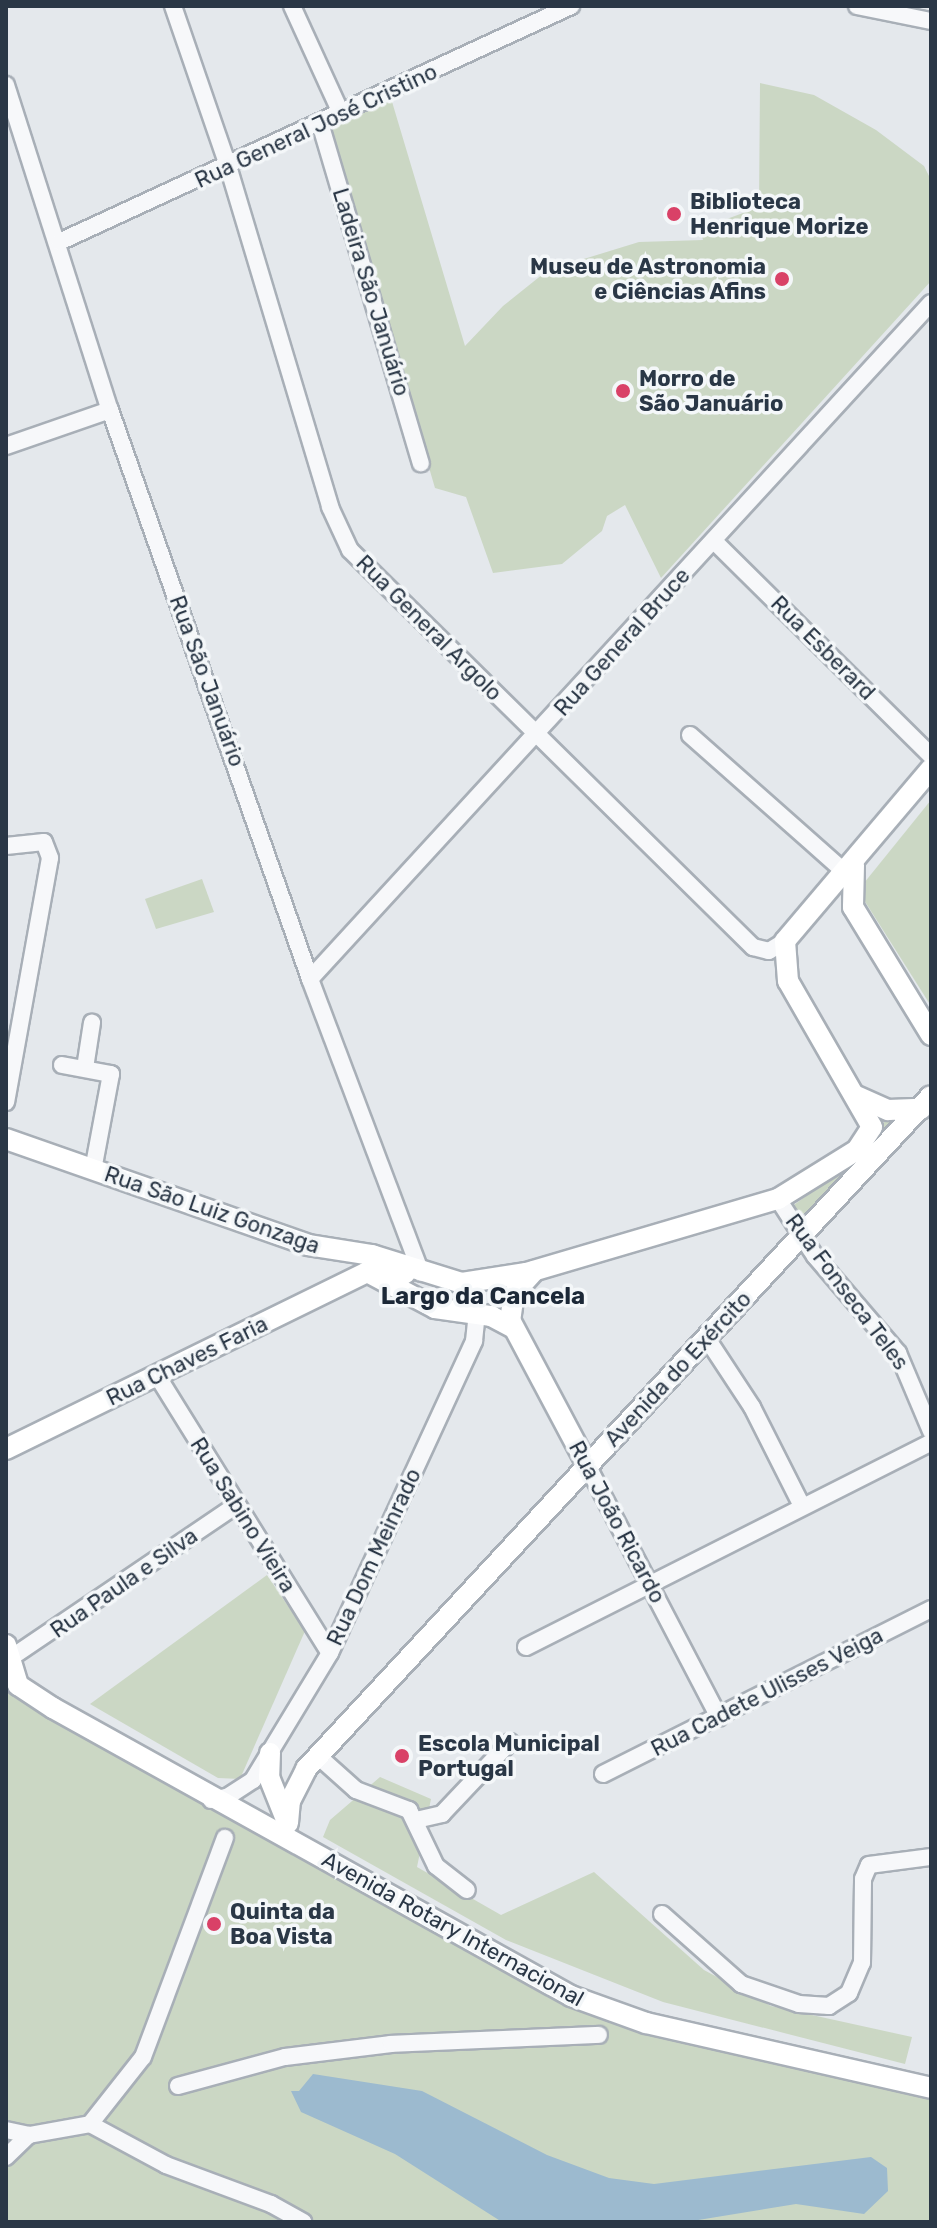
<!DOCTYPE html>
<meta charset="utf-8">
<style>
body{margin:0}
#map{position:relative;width:937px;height:2228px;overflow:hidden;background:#e4e8ec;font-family:Rubik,sans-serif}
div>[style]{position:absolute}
.green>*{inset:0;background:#cbd7c4}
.water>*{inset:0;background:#9cbacf}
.roads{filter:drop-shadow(2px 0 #a8afb7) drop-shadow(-2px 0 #a8afb7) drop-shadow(0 2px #a8afb7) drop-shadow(0 -2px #a8afb7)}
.minor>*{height:16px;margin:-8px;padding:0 8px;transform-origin:8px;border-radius:8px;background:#f7f8fa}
.major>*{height:20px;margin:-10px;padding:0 10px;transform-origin:10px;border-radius:10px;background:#fff}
.dots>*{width:22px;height:22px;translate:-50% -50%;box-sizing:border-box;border:4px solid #f4f7f9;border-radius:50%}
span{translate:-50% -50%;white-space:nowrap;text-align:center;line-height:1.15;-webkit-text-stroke:7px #f4f7f9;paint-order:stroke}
.street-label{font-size:22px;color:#2a3746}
.poi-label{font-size:22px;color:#2a3746;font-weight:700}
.left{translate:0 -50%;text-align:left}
.right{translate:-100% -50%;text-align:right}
.neighbourhood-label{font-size:24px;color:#1c2837;font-weight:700}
.frame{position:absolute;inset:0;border:8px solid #2a3746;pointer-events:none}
</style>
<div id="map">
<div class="green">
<i style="clip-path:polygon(760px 83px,814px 95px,876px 130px,924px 166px,931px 180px,931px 281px,661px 578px,625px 505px,607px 516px,602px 531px,562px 564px,493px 573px,466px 497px,435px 488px,328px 123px,390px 95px,465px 346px,503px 306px,548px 270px,639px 242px,703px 240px,700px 229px,759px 207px)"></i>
<i style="clip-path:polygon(931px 800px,931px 1006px,864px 900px,864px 883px)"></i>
<i style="clip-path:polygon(202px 879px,214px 912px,156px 929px,145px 899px)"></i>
<i style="clip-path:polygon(887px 1115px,900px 1117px,876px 1148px,799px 1222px,791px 1207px,874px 1147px)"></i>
<i style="clip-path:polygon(267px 1575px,305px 1631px,240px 1779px,218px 1778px,90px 1704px)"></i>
<i style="clip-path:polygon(6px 1665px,13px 1685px,269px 1840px,574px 2007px,617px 2024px,931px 2094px,931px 2222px,6px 2222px)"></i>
<i style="clip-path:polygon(380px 1777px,431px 1799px,417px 1867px,501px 1915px,594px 1872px,704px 1970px,771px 2006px,912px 2037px,905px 2064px,663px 2002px,506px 1940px,323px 1837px,330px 1820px)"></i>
</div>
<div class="water">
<i style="clip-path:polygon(313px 2074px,422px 2091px,547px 2155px,609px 2178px,654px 2184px,871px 2157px,887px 2168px,888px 2191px,864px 2214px,796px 2204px,686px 2222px,502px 2222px,395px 2154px,301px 2112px,291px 2091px,299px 2091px)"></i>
</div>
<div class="roads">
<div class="minor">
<i style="left:173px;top:6px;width:169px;rotate:71deg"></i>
<i style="left:228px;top:166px;width:356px;rotate:73.3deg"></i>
<i style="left:330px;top:507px;width:47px;rotate:65.1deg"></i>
<i style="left:350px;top:550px;width:566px;rotate:44.57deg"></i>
<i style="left:753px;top:947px;width:16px;rotate:14deg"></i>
<i style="left:769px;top:951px;width:19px;rotate:-32deg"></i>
<i style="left:292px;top:6px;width:118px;rotate:65.4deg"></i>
<i style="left:857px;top:6px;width:76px;rotate:11.5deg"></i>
<i style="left:6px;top:85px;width:341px;rotate:72.3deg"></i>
<i style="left:110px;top:410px;width:603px;rotate:70.63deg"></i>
<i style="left:310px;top:979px;width:314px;rotate:69.3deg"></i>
<i style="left:320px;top:123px;width:355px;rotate:73.5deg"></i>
<i style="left:59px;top:242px;width:564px;rotate:-24.75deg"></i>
<i style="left:6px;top:446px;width:110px;rotate:-19.1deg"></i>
<i style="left:714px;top:541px;width:305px;rotate:44.7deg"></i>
<i style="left:690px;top:735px;width:210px;rotate:41.5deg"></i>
<i style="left:6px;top:846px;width:38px;rotate:-6deg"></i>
<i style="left:44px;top:842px;width:17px;rotate:69deg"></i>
<i style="left:50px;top:858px;width:248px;rotate:100.2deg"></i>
<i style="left:310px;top:979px;width:918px;rotate:-47.43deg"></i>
<i style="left:62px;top:1065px;width:50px;rotate:10.4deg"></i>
<i style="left:111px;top:1074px;width:98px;rotate:100.6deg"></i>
<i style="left:85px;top:1068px;width:46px;rotate:-81.2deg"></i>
<i style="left:778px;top:1199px;width:68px;rotate:57deg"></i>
<i style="left:815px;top:1256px;width:128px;rotate:49.4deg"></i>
<i style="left:898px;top:1353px;width:85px;rotate:67.1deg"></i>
<i style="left:706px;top:1337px;width:84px;rotate:56.7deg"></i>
<i style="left:752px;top:1407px;width:111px;rotate:63.2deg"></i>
<i style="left:158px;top:1377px;width:325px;rotate:58.1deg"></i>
<i style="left:587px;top:1465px;width:285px;rotate:62.4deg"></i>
<i style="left:526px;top:1647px;width:454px;rotate:-26.8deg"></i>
<i style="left:12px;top:1657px;width:269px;rotate:-34.1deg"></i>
<i style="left:318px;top:1756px;width:51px;rotate:41.8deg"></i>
<i style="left:356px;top:1790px;width:57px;rotate:20.7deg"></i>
<i style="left:409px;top:1810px;width:62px;rotate:64.3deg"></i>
<i style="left:436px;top:1866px;width:39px;rotate:38deg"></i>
<i style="left:603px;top:1774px;width:367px;rotate:-26.7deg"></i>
<i style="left:211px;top:1800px;width:16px;rotate:-11deg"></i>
<i style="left:227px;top:1797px;width:31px;rotate:-33deg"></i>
<i style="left:253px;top:1780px;width:149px;rotate:-58.8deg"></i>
<i style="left:330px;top:1653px;width:344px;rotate:-65.2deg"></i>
<i style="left:474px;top:1341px;width:27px;rotate:-84deg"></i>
<i style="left:477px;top:1314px;width:34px;rotate:-116deg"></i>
<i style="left:416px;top:1820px;width:27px;rotate:-13deg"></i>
<i style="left:442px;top:1814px;width:99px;rotate:-46.6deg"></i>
<i style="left:662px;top:1914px;width:106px;rotate:41.5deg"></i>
<i style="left:741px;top:1984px;width:61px;rotate:19deg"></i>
<i style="left:799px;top:2004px;width:30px;rotate:4deg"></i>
<i style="left:829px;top:2006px;width:24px;rotate:-33deg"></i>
<i style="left:849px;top:1993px;width:33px;rotate:-67deg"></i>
<i style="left:862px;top:1963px;width:84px;rotate:-89.3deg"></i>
<i style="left:863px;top:1879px;width:15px;rotate:-67deg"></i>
<i style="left:869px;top:1865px;width:63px;rotate:-7.4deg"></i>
<i style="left:178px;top:2086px;width:111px;rotate:-15.2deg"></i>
<i style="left:285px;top:2057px;width:107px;rotate:-7deg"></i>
<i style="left:391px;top:2044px;width:208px;rotate:-2.5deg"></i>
<i style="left:90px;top:2124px;width:85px;rotate:-51.7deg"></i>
<i style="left:143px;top:2057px;width:234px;rotate:-69.5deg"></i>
<i style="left:6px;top:2130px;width:24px;rotate:12deg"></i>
<i style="left:6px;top:2157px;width:32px;rotate:-44deg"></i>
<i style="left:29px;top:2135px;width:62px;rotate:-10.2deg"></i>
<i style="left:90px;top:2124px;width:86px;rotate:28.3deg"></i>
<i style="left:166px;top:2165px;width:112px;rotate:20.4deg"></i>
<i style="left:271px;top:2204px;width:37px;rotate:29deg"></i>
</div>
<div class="major">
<i style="left:854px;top:865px;width:42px;rotate:91.4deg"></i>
<i style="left:853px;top:907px;width:150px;rotate:58.6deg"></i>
<i style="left:856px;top:1096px;width:35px;rotate:24deg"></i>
<i style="left:888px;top:1110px;width:33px;rotate:-2deg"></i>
<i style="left:6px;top:1139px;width:320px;rotate:19.3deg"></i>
<i style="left:308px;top:1245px;width:65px;rotate:8.9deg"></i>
<i style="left:372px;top:1255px;width:94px;rotate:17.3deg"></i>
<i style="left:462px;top:1283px;width:65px;rotate:-8.9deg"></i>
<i style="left:526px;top:1273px;width:263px;rotate:-16.4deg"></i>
<i style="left:778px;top:1199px;width:93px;rotate:-31.8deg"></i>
<i style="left:857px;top:1150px;width:27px;rotate:-57deg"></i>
<i style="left:872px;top:1127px;width:168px;rotate:-119.9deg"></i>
<i style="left:788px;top:981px;width:40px;rotate:-94.3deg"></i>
<i style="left:785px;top:941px;width:226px;rotate:-49.7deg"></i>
<i style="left:534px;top:1271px;width:30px;rotate:132deg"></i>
<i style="left:514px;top:1293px;width:27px;rotate:98deg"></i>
<i style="left:510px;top:1320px;width:164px;rotate:62deg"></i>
<i style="left:369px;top:1273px;width:75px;rotate:27.9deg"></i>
<i style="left:435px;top:1308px;width:57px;rotate:8.1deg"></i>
<i style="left:491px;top:1316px;width:24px;rotate:28deg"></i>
<i style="left:6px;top:1449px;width:402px;rotate:-26.1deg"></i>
<i style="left:367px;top:1272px;width:38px;rotate:2deg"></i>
<i style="left:6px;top:1645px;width:42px;rotate:73.3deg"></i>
<i style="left:18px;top:1685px;width:42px;rotate:33.3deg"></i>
<i style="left:53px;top:1708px;width:593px;rotate:29.07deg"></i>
<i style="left:571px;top:1996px;width:80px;rotate:19.8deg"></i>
<i style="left:646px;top:2023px;width:292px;rotate:12.8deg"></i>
<i style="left:270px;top:1753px;width:24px;rotate:92deg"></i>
<i style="left:269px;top:1777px;width:48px;rotate:68.2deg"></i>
<i style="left:288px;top:1823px;width:22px;rotate:-85deg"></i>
<i style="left:290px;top:1801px;width:36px;rotate:-63deg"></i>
<i style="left:306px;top:1769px;width:918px;rotate:-47.12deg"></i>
</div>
</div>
<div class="dots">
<i style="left:674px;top:214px;background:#d94167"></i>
<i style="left:782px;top:279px;background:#d94167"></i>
<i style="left:623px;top:391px;background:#d94167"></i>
<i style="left:402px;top:1756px;background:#d94167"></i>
<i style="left:214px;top:1924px;background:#d94167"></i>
</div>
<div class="street-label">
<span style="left:316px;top:126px;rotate:-25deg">Rua General José Cristino</span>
<span style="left:371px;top:292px;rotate:73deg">Ladeira São Januário</span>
<span style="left:429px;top:628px;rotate:45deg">Rua General Argolo</span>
<span style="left:622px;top:642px;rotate:-48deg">Rua General Bruce</span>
<span style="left:823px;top:648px;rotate:45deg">Rua Esberard</span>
<span style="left:207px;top:681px;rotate:70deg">Rua São Januário</span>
<span style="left:212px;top:1210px;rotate:19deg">Rua São Luiz Gonzaga</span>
<span style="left:847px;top:1292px;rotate:53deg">Rua Fonseca Teles</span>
<span style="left:187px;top:1361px;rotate:-26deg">Rua Chaves Faria</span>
<span style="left:678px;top:1369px;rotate:-47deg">Avenida do Exército</span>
<span style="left:243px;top:1515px;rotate:58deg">Rua Sabino Vieira</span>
<span style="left:617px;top:1522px;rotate:62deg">Rua João Ricardo</span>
<span style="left:374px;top:1557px;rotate:-65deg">Rua Dom Meinrado</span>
<span style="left:124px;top:1583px;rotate:-35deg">Rua Paula e Silva</span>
<span style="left:767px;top:1692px;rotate:-27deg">Rua Cadete Ulisses Veiga</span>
<span style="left:453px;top:1929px;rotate:29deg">Avenida Rotary Internacional</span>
</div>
<div class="poi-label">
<span class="left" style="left:690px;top:214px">Biblioteca<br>Henrique Morize</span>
<span class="right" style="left:766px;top:279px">Museu de Astronomia<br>e Ciências Afins</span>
<span class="left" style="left:639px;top:391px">Morro de<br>São Januário</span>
<span class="left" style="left:418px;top:1756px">Escola Municipal<br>Portugal</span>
<span class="left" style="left:230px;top:1924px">Quinta da<br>Boa Vista</span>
</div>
<div class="neighbourhood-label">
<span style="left:483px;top:1297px">Largo da Cancela</span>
</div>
<div class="frame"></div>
</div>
